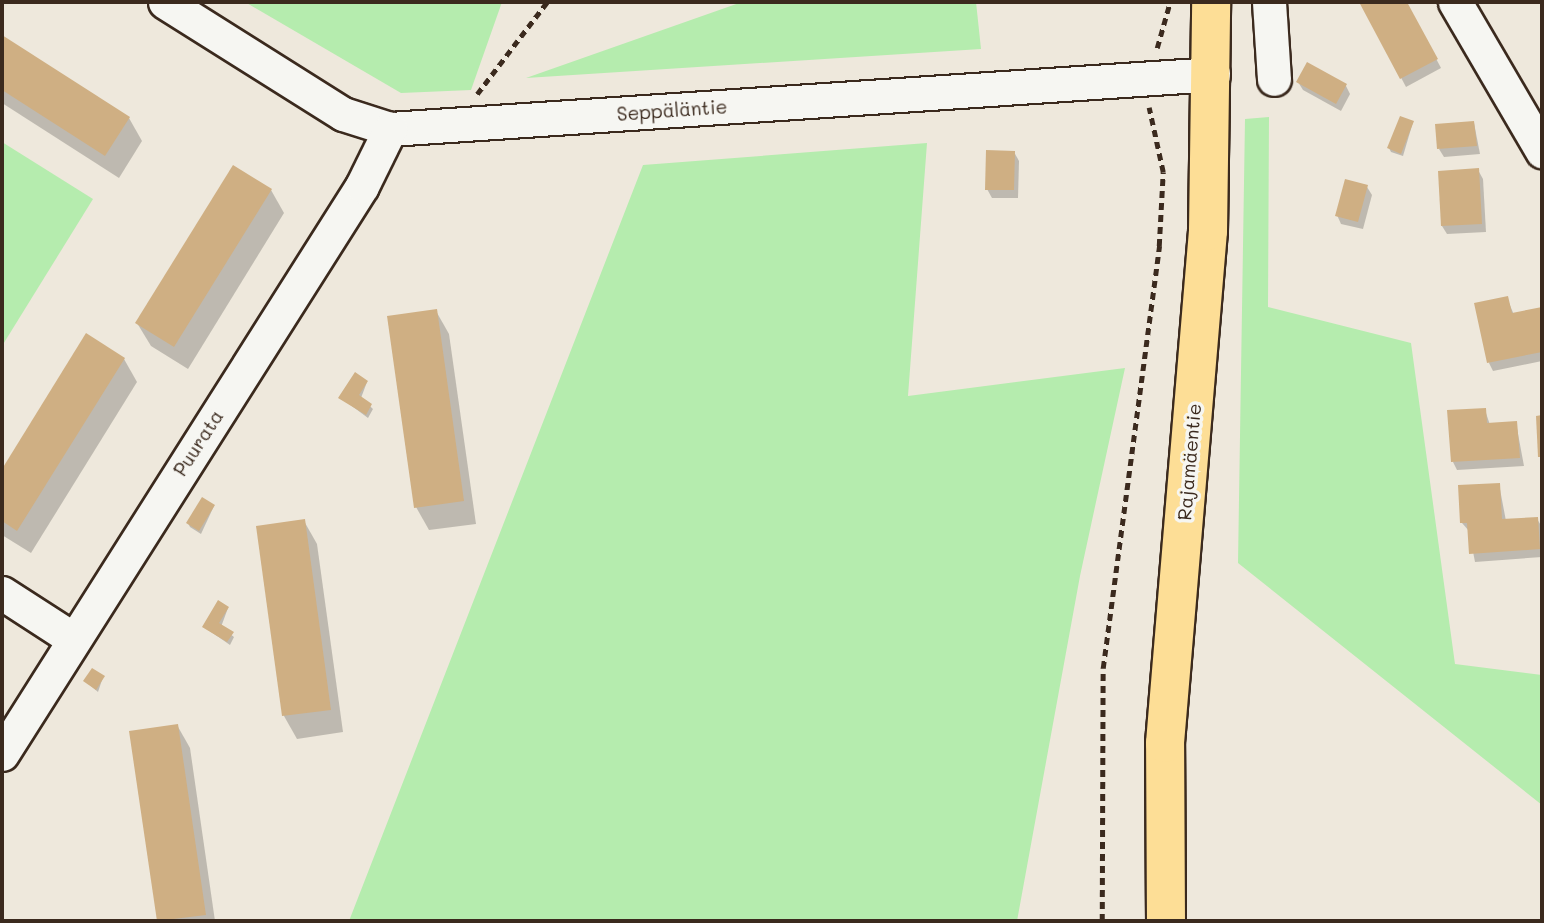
<!DOCTYPE html>
<meta charset="utf-8">
<style>
body{margin:0}
#map{position:relative;width:1544px;height:923px;overflow:hidden;background:#eee8dc;font-family:Mali,sans-serif}
div>[style]{position:absolute}
.green>*{inset:0;background:#b5ecae}
.shadow>*{inset:0;background:#0003}
.building>*{inset:0;background:#cfaf83}
.path>*{height:4.5px;margin-top:-2.25px;transform-origin:0;background:repeating-linear-gradient(90deg,#3b2a1e 0 7px,transparent 0 12px)}
.roads{filter:drop-shadow(2px 0 #3b2a1e) drop-shadow(-2px 0 #3b2a1e) drop-shadow(0 2px #3b2a1e) drop-shadow(0 -2px #3b2a1e)}
.minor>*{height:33px;margin:-16.5px;padding:0 16.5px;transform-origin:16.5px;border-radius:16.5px;background:#f6f6f2}
.major>*{height:38px;margin:-19px;padding:0 19px;transform-origin:19px;border-radius:19px;background:#fdde96}
span{translate:-50% -50%;white-space:nowrap;text-align:center;line-height:1.15;-webkit-text-stroke:7px #f6f6f2;paint-order:stroke}
.street-label{font-size:19px;color:#3b2a1e}
.frame{position:absolute;inset:0;border:4px solid #3b2a1e;pointer-events:none}
</style>
<div id="map">
<div class="green">
<i style="clip-path:polygon(245px 2px,502px 2px,471px 90px,401px 93px)"></i>
<i style="clip-path:polygon(742px 2px,976px 2px,981px 49px,526px 78px)"></i>
<i style="clip-path:polygon(1269px 117px,1268px 307px,1411px 343px,1455px 664px,1542px 675px,1542px 805px,1238px 563px,1245px 119px)"></i>
<i style="clip-path:polygon(2px 142px,93px 199px,2px 346px)"></i>
<i style="clip-path:polygon(927px 143px,908px 396px,1125px 368px,1080px 576px,1017px 921px,349px 921px,643px 165px)"></i>
</div>
<div class="shadow">
<i style="clip-path:polygon(1361px 2px,1406px 2px,1441px 68px,1406px 87px)"></i>
<i style="clip-path:polygon(2px 37px,129px 118px,142px 141px,119px 178px,2px 103px)"></i>
<i style="clip-path:polygon(1298px 82px,1346px 86px,1350px 94px,1341px 111px,1303px 90px)"></i>
<i style="clip-path:polygon(1413px 122px,1403px 156px,1391px 152px,1389px 148px)"></i>
<i style="clip-path:polygon(1474px 123px,1480px 154px,1444px 157px,1439px 149px)"></i>
<i style="clip-path:polygon(1014px 152px,1019px 161px,1018px 198px,992px 198px,987px 189px)"></i>
<i style="clip-path:polygon(1478px 170px,1483px 179px,1486px 232px,1447px 234px,1442px 226px)"></i>
<i style="clip-path:polygon(1367px 187px,1372px 195px,1363px 229px,1341px 224px,1337px 215px)"></i>
<i style="clip-path:polygon(271px 190px,284px 213px,188px 369px,151px 346px,137px 323px)"></i>
<i style="clip-path:polygon(1507px 298px,1514px 315px,1542px 308px,1542px 361px,1493px 371px,1489px 363px)"></i>
<i style="clip-path:polygon(436px 311px,449px 334px,476px 524px,429px 530px,416px 507px)"></i>
<i style="clip-path:polygon(86px 336px,124px 359px,137px 382px,31px 553px,2px 535px,2px 472px)"></i>
<i style="clip-path:polygon(367px 382px,361px 398px,373px 409px,368px 418px,341px 398px)"></i>
<i style="clip-path:polygon(1485px 410px,1490px 425px,1516px 423px,1524px 466px,1457px 470px,1453px 462px)"></i>
<i style="clip-path:polygon(1499px 484px,1506px 521px,1537px 519px,1542px 527px,1542px 557px,1475px 562px,1469px 531px,1462px 523px)"></i>
<i style="clip-path:polygon(214px 506px,201px 534px,190px 527px,188px 523px)"></i>
<i style="clip-path:polygon(304px 521px,317px 544px,343px 732px,297px 739px,284px 716px)"></i>
<i style="clip-path:polygon(228px 608px,221px 627px,234px 637px,230px 645px,204px 627px)"></i>
<i style="clip-path:polygon(103px 677px,98px 692px,85px 681px)"></i>
<i style="clip-path:polygon(177px 725px,190px 748px,215px 921px,159px 921px,131px 732px)"></i>
</div>
<div class="building">
<i style="clip-path:polygon(1359px 2px,1407px 2px,1438px 59px,1400px 79px)"></i>
<i style="clip-path:polygon(2px 35px,130px 117px,105px 156px,2px 90px)"></i>
<i style="clip-path:polygon(1307px 62px,1347px 84px,1336px 104px,1296px 82px)"></i>
<i style="clip-path:polygon(1400px 116px,1414px 121px,1401px 154px,1387px 148px)"></i>
<i style="clip-path:polygon(1474px 121px,1477px 146px,1437px 149px,1435px 124px)"></i>
<i style="clip-path:polygon(986px 150px,1015px 151px,1014px 190px,985px 190px)"></i>
<i style="clip-path:polygon(233px 165px,272px 189px,174px 347px,135px 323px)"></i>
<i style="clip-path:polygon(1479px 168px,1482px 224px,1441px 226px,1438px 171px)"></i>
<i style="clip-path:polygon(1345px 179px,1368px 185px,1358px 222px,1335px 216px)"></i>
<i style="clip-path:polygon(1508px 296px,1512px 313px,1542px 307px,1542px 352px,1487px 363px,1474px 303px)"></i>
<i style="clip-path:polygon(437px 309px,464px 501px,414px 508px,387px 316px)"></i>
<i style="clip-path:polygon(86px 333px,125px 358px,17px 531px,2px 521px,2px 469px)"></i>
<i style="clip-path:polygon(355px 372px,368px 381px,359px 395px,372px 404px,366px 415px,338px 398px)"></i>
<i style="clip-path:polygon(1486px 408px,1487px 423px,1517px 421px,1520px 458px,1451px 462px,1447px 410px)"></i>
<i style="clip-path:polygon(1542px 415px,1542px 457px,1538px 457px,1536px 416px)"></i>
<i style="clip-path:polygon(1500px 483px,1502px 519px,1538px 517px,1540px 549px,1469px 554px,1467px 523px,1460px 523px,1458px 485px)"></i>
<i style="clip-path:polygon(202px 497px,215px 505px,199px 531px,186px 523px)"></i>
<i style="clip-path:polygon(305px 519px,331px 710px,282px 716px,256px 526px)"></i>
<i style="clip-path:polygon(218px 600px,229px 607px,219px 623px,234px 632px,227px 642px,202px 627px)"></i>
<i style="clip-path:polygon(92px 668px,105px 676px,96px 690px,83px 681px)"></i>
<i style="clip-path:polygon(178px 724px,206px 915px,157px 921px,129px 731px)"></i>
</div>
<div class="path">
<i style="left:1157px;top:48px;width:48px;rotate:-74.2deg"></i>
<i style="left:477px;top:94px;width:116px;rotate:-52.7deg"></i>
<i style="left:1102px;top:921px;width:253px;rotate:-89.8deg"></i>
<i style="left:1103px;top:668px;width:426px;rotate:-82.4deg"></i>
<i style="left:1159px;top:246px;width:74px;rotate:-86.9deg"></i>
<i style="left:1163px;top:172px;width:66px;rotate:-102.3deg"></i>
</div>
<div class="roads">
<div class="minor">
<i style="left:165px;top:2px;width:210px;rotate:32.2deg"></i>
<i style="left:343px;top:114px;width:49px;rotate:17.7deg"></i>
<i style="left:390px;top:129px;width:825px;rotate:-3.82deg"></i>
<i style="left:1269px;top:2px;width:77px;rotate:86.3deg"></i>
<i style="left:1455px;top:2px;width:173px;rotate:59.7deg"></i>
<i style="left:2px;top:593px;width:85px;rotate:32.9deg"></i>
<i style="left:2px;top:754px;width:672px;rotate:-57.63deg"></i>
<i style="left:362px;top:186px;width:64px;rotate:-63.8deg"></i>
</div>
<div class="major">
<i style="left:1166px;top:921px;width:178px;rotate:-90.3deg"></i>
<i style="left:1165px;top:743px;width:514px;rotate:-85.2deg"></i>
<i style="left:1208px;top:231px;width:229px;rotate:-89.2deg"></i>
</div>
</div>
<div class="street-label">
<span style="left:672px;top:110px;rotate:-4deg">Seppäläntie</span>
<span style="left:198px;top:443px;rotate:-57deg">Puurata</span>
<span style="left:1189px;top:462px;rotate:-85deg">Rajamäentie</span>
</div>
<div class="frame"></div>
</div>
